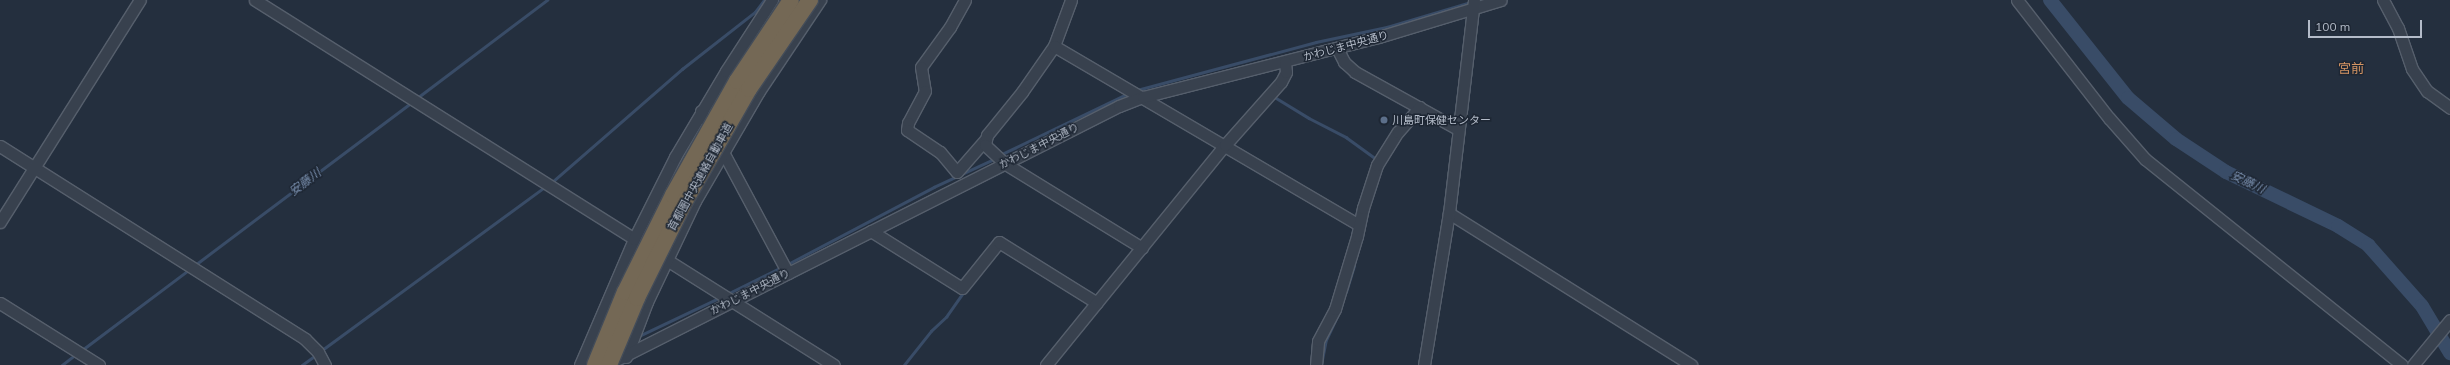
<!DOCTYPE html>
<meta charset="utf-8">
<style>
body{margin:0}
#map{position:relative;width:2450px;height:365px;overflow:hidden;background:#242f3e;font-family:Mulish,"Noto Sans JP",sans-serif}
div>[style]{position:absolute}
.stream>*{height:2.5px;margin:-1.25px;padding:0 1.25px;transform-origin:1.25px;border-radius:1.25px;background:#394c67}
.river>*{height:14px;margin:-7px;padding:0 7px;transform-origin:7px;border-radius:7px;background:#394c67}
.roads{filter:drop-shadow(1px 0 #565f6c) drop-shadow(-1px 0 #565f6c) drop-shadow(0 1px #565f6c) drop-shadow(0 -1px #565f6c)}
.minor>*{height:11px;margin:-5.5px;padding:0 5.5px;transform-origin:5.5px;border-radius:5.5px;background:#38414e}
.bridges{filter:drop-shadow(1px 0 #434c59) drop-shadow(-1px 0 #434c59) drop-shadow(0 1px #434c59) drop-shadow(0 -1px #434c59)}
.highway-bridge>*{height:16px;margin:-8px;padding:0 8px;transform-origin:8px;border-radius:8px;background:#746855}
.dots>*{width:11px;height:11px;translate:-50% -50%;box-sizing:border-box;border:2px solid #1d2633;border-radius:50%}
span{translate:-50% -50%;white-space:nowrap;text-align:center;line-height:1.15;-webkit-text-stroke:3px #1d2633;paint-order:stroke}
.street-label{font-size:11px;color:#b4bcc9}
.poi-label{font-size:11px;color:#b4bcc9}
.left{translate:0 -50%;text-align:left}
.water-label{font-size:12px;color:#7c92b1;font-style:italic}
.quarter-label{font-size:13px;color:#d59563}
.scale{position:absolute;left:2308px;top:20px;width:114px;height:18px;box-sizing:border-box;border:2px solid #b4bcc9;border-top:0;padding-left:5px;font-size:12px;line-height:14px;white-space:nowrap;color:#b4bcc9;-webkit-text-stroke:3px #1d2633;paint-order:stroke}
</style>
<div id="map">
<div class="stream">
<i style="left:1137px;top:90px;width:185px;rotate:-15deg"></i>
<i style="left:1316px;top:42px;width:73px;rotate:-11.9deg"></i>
<i style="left:1387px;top:27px;width:88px;rotate:-16.6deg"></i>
<i style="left:1273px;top:96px;width:42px;rotate:31.4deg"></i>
<i style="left:1309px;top:118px;width:42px;rotate:27.2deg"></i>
<i style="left:1346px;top:137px;width:37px;rotate:36deg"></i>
<i style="left:417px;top:98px;width:163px;rotate:-37deg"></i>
<i style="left:1000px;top:155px;width:141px;rotate:-25.7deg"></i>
<i style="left:551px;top:183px;width:174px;rotate:-41deg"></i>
<i style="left:682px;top:69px;width:93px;rotate:-38deg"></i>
<i style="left:755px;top:12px;width:15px;rotate:-53deg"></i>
<i style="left:195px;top:265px;width:271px;rotate:-36.9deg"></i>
<i style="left:786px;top:265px;width:167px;rotate:-27.8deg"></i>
<i style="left:934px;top:187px;width:66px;rotate:-25deg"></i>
<i style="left:1346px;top:292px;width:27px;rotate:-73deg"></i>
<i style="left:727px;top:294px;width:61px;rotate:-26.1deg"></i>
<i style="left:637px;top:337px;width:91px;rotate:-25.4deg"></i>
<i style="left:82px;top:350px;width:135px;rotate:-36.9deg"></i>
<i style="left:322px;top:350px;width:276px;rotate:-36.2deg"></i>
<i style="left:62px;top:365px;width:18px;rotate:-38deg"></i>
<i style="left:302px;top:365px;width:17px;rotate:-36deg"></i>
<i style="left:904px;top:365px;width:43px;rotate:-51.5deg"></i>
<i style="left:931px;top:331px;width:21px;rotate:-43deg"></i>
<i style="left:946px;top:317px;width:32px;rotate:-55deg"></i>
<i style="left:1321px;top:365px;width:25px;rotate:-79deg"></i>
<i style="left:1326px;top:340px;width:31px;rotate:-65deg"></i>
</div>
<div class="river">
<i style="left:2050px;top:0;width:125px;rotate:51.5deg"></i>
<i style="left:2128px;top:98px;width:63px;rotate:40.5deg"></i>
<i style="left:2176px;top:139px;width:60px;rotate:33.4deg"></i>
<i style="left:2226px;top:172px;width:124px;rotate:25.7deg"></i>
<i style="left:2338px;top:226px;width:36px;rotate:32deg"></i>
<i style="left:2368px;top:245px;width:81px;rotate:48.5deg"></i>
<i style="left:2422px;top:306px;width:55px;rotate:59.2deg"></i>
</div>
<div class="roads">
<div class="minor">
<i style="left:255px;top:0;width:448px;rotate:32.2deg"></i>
<i style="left:965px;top:0;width:31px;rotate:119deg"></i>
<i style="left:950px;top:27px;width:49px;rotate:125.9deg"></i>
<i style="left:921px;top:67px;width:24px;rotate:81deg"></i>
<i style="left:925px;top:91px;width:36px;rotate:118deg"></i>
<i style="left:908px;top:123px;width:7px;rotate:98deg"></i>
<i style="left:907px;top:130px;width:40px;rotate:34deg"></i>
<i style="left:940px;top:152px;width:26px;rotate:50deg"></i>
<i style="left:957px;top:172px;width:43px;rotate:-48.8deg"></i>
<i style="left:1071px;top:0;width:49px;rotate:110.3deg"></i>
<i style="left:1054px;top:46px;width:56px;rotate:124.8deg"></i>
<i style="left:1022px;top:92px;width:55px;rotate:129.1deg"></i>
<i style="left:987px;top:135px;width:10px;rotate:101deg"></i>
<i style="left:985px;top:145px;width:26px;rotate:43deg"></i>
<i style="left:1004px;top:163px;width:162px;rotate:31.6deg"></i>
<i style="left:2017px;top:0;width:150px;rotate:52.1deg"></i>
<i style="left:2109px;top:118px;width:55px;rotate:48.7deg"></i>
<i style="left:2145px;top:159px;width:329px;rotate:38.7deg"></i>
<i style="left:2383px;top:0;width:32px;rotate:62deg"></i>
<i style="left:2398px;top:28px;width:43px;rotate:71.1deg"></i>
<i style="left:2412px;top:69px;width:27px;rotate:56deg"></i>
<i style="left:2427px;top:91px;width:29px;rotate:36deg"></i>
<i style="left:1054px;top:46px;width:352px;rotate:30.4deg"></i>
<i style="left:1337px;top:48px;width:16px;rotate:63deg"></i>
<i style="left:1344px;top:62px;width:15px;rotate:42deg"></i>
<i style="left:1355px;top:72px;width:118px;rotate:29deg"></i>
<i style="left:701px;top:111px;width:184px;rotate:61.8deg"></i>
<i style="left:0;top:146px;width:361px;rotate:32.3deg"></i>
<i style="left:305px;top:339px;width:18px;rotate:45deg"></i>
<i style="left:318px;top:352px;width:15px;rotate:62deg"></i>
<i style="left:1449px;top:213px;width:286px;rotate:32.1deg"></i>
<i style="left:0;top:222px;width:262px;rotate:-57.8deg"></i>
<i style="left:871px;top:231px;width:107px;rotate:32.1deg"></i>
<i style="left:962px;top:288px;width:59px;rotate:-51.2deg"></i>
<i style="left:999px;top:242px;width:115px;rotate:31.9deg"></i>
<i style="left:667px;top:260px;width:197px;rotate:32.2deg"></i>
<i style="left:0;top:303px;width:117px;rotate:32.1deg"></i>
<i style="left:626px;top:357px;width:59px;rotate:-69.1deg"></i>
<i style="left:647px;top:302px;width:112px;rotate:-64.6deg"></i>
<i style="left:695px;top:201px;width:127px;rotate:-59.8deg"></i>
<i style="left:759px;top:91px;width:110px;rotate:-56.2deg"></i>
<i style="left:608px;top:364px;width:572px;rotate:-26.79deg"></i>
<i style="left:1119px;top:106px;width:26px;rotate:-21deg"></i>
<i style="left:1143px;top:97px;width:244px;rotate:-14.3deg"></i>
<i style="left:1379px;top:37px;width:127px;rotate:-16.9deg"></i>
<i style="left:580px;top:365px;width:137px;rotate:-66.8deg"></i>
<i style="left:634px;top:239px;width:92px;rotate:-63.4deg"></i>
<i style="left:675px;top:157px;width:100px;rotate:-59.3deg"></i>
<i style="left:726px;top:71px;width:85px;rotate:-57.1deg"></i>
<i style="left:1046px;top:365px;width:284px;rotate:-50.9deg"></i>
<i style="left:1225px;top:145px;width:84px;rotate:-48.4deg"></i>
<i style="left:1281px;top:82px;width:11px;rotate:-63deg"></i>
<i style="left:1286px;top:72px;width:10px;rotate:-96deg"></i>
<i style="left:1316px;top:365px;width:24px;rotate:-85deg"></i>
<i style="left:1318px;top:341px;width:36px;rotate:-62deg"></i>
<i style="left:1335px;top:309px;width:76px;rotate:-73.2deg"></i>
<i style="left:1357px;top:236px;width:29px;rotate:-78deg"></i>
<i style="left:1363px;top:208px;width:45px;rotate:-72deg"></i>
<i style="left:1377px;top:165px;width:39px;rotate:-58deg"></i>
<i style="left:1398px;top:132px;width:33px;rotate:-49deg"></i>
<i style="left:1424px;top:365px;width:154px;rotate:-80.7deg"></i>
<i style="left:1449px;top:213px;width:214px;rotate:-83.3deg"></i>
<i style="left:2413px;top:365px;width:58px;rotate:-50.6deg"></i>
</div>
</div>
<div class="bridges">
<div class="highway-bridge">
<i style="left:595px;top:365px;width:79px;rotate:-67.7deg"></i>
<i style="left:625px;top:292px;width:108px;rotate:-63.7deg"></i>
<i style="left:673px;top:195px;width:131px;rotate:-60.7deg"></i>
<i style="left:737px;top:81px;width:97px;rotate:-56.3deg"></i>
<i style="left:609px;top:365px;width:73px;rotate:-67.3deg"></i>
<i style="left:637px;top:298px;width:108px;rotate:-63.7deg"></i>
<i style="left:685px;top:201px;width:129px;rotate:-60.3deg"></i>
<i style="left:749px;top:89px;width:108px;rotate:-55.6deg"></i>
</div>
</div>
<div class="dots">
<i style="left:1384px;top:120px;background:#5c6f8a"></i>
</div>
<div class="street-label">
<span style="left:1346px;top:46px;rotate:-15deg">かわじま中央通り</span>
<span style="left:1039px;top:146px;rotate:-27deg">かわじま中央通り</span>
<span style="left:700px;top:177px;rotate:-61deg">首都圏中央連絡自動車道</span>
<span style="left:750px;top:292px;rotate:-27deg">かわじま中央通り</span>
</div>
<div class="poi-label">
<span class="left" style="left:1392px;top:120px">川島町保健センター</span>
</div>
<div class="water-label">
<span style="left:305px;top:182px;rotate:-37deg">安藤川</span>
<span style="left:2248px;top:182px;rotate:26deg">安藤川</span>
</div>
<div class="quarter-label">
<span style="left:2351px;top:68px">宮前</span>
</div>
<div class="scale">100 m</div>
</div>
